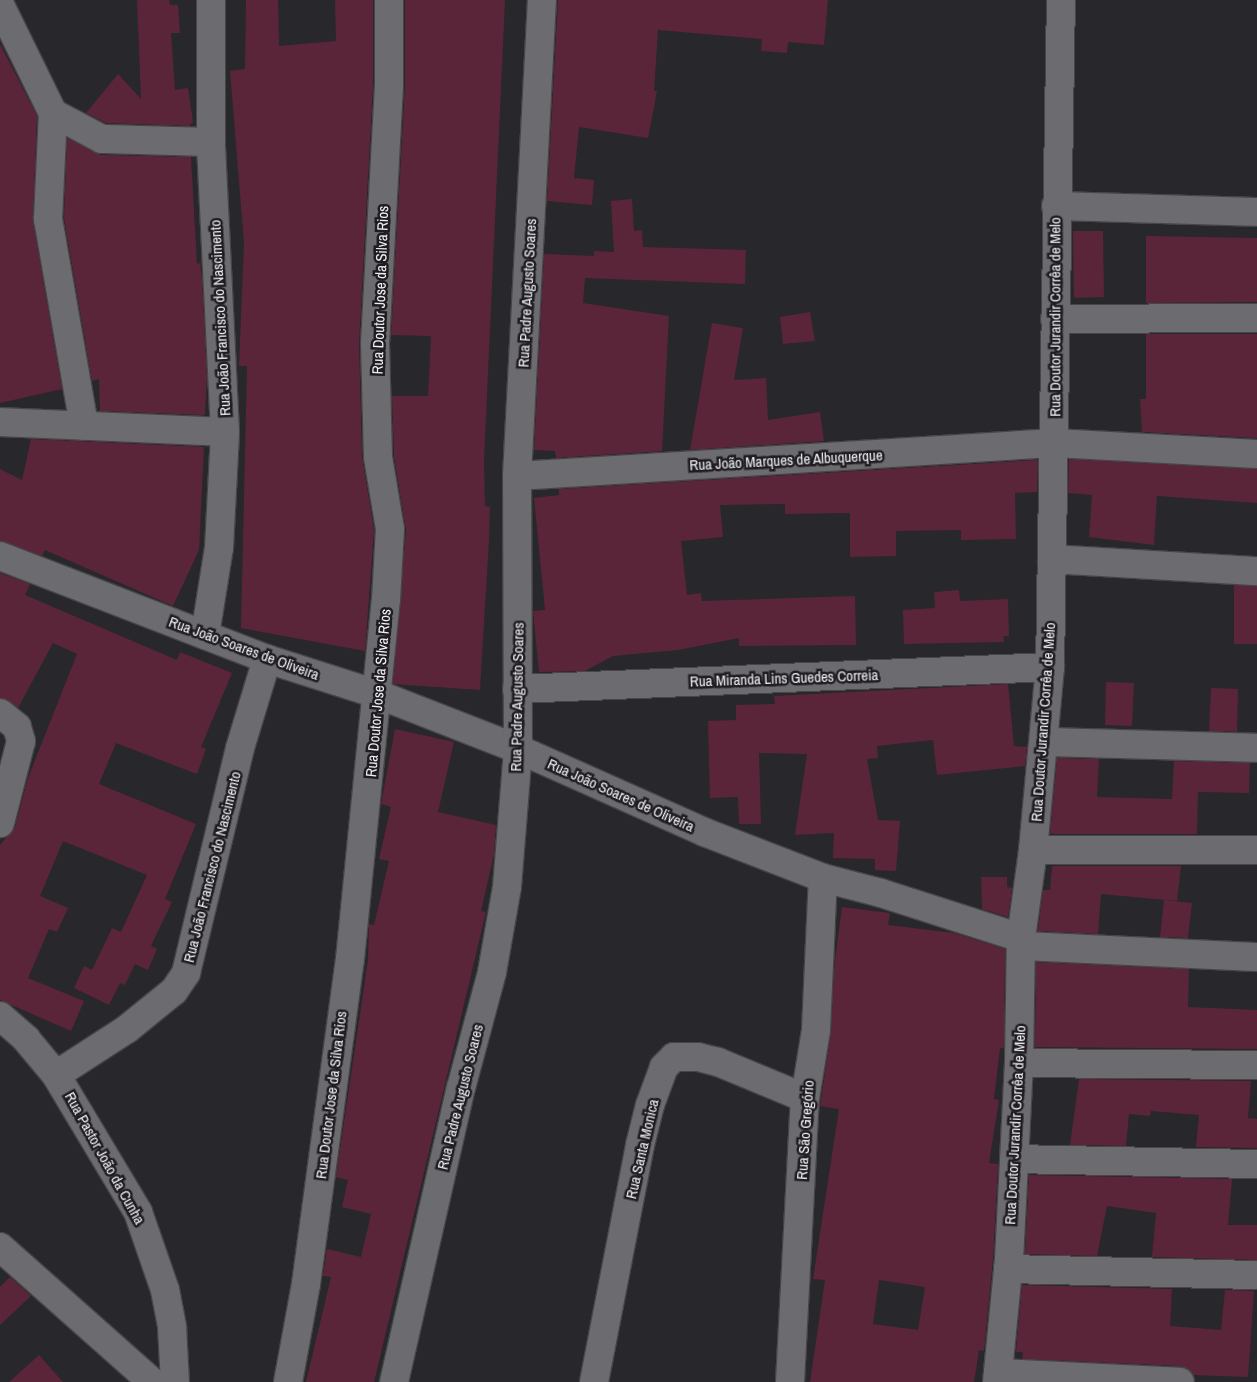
<!DOCTYPE html>
<meta charset="utf-8">
<style>
body{margin:0}
#map{position:relative;width:1257px;height:1382px;overflow:hidden;background:#28272b;font-family:"Archivo Narrow",sans-serif}
div>[style]{position:absolute}
.building>*{inset:0;background:#5a2538}
.roads{filter:drop-shadow(1px 0 #464548) drop-shadow(-1px 0 #464548) drop-shadow(0 1px #464548) drop-shadow(0 -1px #464548)}
.minor>*{height:28px;margin:-14px;padding:0 14px;transform-origin:14px;border-radius:14px;background:#6c6b6f}
.tertiary>*{height:28px;margin:-14px;padding:0 14px;transform-origin:14px;border-radius:14px;background:#6c6b6f}
span{translate:-50% -50%;white-space:nowrap;text-align:center;line-height:1.15;-webkit-text-stroke:5px #1f1d21;paint-order:stroke}
.street-label{font-size:15px;color:#efeef1}
</style>
<div id="map">
<div class="building">
<i style="clip-path:polygon(137px 0,169px 0,170px 5px,178px 5px,180px 33px,171px 33px,175px 90px,188px 88px,193px 122px,189px 126px,106px 123px,86px 113px,118px 74px,141px 99px)"></i>
<i style="clip-path:polygon(246px 0,278px 0,279px 46px,336px 41px,335px 0,373px 0,373px 85px,359px 344px,362px 457px,374px 530px,365px 651px,241px 628px,247px 366px,239px 366px,244px 243px,230px 71px,245px 69px)"></i>
<i style="clip-path:polygon(405px 0,505px 0,484px 461px,485px 506px,490px 507px,489px 540px,480px 690px,393px 684px,406px 530px,394px 456px,392px 396px,428px 396px,431px 336px,391px 335px,405px 86px)"></i>
<i style="clip-path:polygon(558px 0,828px 0,824px 45px,788px 42px,787px 53px,761px 51px,762px 39px,658px 30px,654px 91px,657px 91px,648px 138px,579px 127px,574px 178px,594px 180px,592px 205px,547px 201px)"></i>
<i style="clip-path:polygon(0 44px,37px 116px,33px 222px,62px 389px,0 403px)"></i>
<i style="clip-path:polygon(67px 138px,101px 155px,191px 157px,197px 264px,200px 263px,202px 280px,207px 376px,205px 415px,100px 411px,99px 379px,92px 381px,64px 218px)"></i>
<i style="clip-path:polygon(632px 199px,634px 231px,642px 230px,643px 247px,746px 250px,745px 284px,585px 278px,583px 303px,669px 316px,662px 451px,556px 458px,555px 451px,534px 450px,544px 254px,594px 256px,594px 251px,614px 252px,611px 201px)"></i>
<i style="clip-path:polygon(1073px 231px,1103px 231px,1104px 297px,1074px 298px)"></i>
<i style="clip-path:polygon(1146px 236px,1257px 238px,1257px 302px,1146px 303px)"></i>
<i style="clip-path:polygon(810px 312px,815px 341px,783px 344px,780px 317px)"></i>
<i style="clip-path:polygon(712px 323px,743px 328px,734px 380px,766px 378px,768px 420px,820px 412px,824px 441px,690px 450px)"></i>
<i style="clip-path:polygon(1146px 334px,1257px 334px,1257px 438px,1142px 432px,1140px 399px,1146px 399px)"></i>
<i style="clip-path:polygon(31px 439px,204px 447px,199px 550px,173px 606px,45px 550px,42px 556px,0 541px,0 469px,22px 480px)"></i>
<i style="clip-path:polygon(1069px 459px,1257px 469px,1257px 503px,1157px 496px,1154px 545px,1089px 537px,1092px 495px,1068px 493px)"></i>
<i style="clip-path:polygon(1038px 460px,1037px 492px,1015px 493px,1016px 539px,961px 540px,961px 530px,896px 531px,896px 556px,850px 557px,850px 513px,785px 514px,785px 504px,720px 505px,723px 537px,681px 541px,687px 595px,701px 593px,702px 601px,855px 596px,856px 645px,739px 646px,739px 638px,678px 650px,613px 656px,585px 671px,539px 672px,533px 611px,545px 610px,534px 498px,559px 495px,559px 489px)"></i>
<i style="clip-path:polygon(0 573px,30px 584px,25px 595px,177px 660px,180px 652px,232px 673px,201px 747px,206px 749px,197px 774px,116px 743px,99px 784px,196px 824px,165px 899px,172px 902px,151px 946px,157px 949px,148px 970px,135px 964px,125px 985px,120px 983px,109px 1005px,74px 988px,84px 966px,92px 970px,112px 928px,121px 932px,147px 875px,63px 841px,40px 896px,68px 908px,57px 932px,49px 929px,28px 978px,84px 1001px,71px 1031px,0 1000px,0 845px,15px 827px,28px 778px,77px 654px,53px 643px,18px 708px,0 698px)"></i>
<i style="clip-path:polygon(1234px 585px,1257px 586px,1257px 644px,1234px 644px)"></i>
<i style="clip-path:polygon(959px 590px,960px 601px,1008px 599px,1009px 636px,1003px 636px,1004px 642px,904px 644px,903px 610px,935px 608px,934px 592px)"></i>
<i style="clip-path:polygon(1106px 682px,1134px 683px,1132px 726px,1105px 725px)"></i>
<i style="clip-path:polygon(1008px 684px,1014px 746px,1027px 747px,1025px 766px,937px 775px,933px 740px,877px 746px,878px 758px,867px 759px,878px 820px,900px 821px,896px 871px,875px 870px,875px 859px,833px 858px,834px 833px,795px 835px,807px 754px,759px 753px,761px 824px,739px 824px,738px 797px,710px 798px,708px 721px,736px 720px,736px 705px,775px 704px,774px 696px)"></i>
<i style="clip-path:polygon(1211px 688px,1238px 689px,1237px 732px,1209px 731px)"></i>
<i style="clip-path:polygon(395px 729px,454px 742px,438px 812px,496px 825px,494px 854px,481px 911px,486px 912px,374px 1382px,306px 1382px,331px 1277px,323px 1276px,327px 1249px,361px 1257px,371px 1214px,342px 1207px,348px 1180px,336px 1177px,368px 960px,369px 924px,374px 925px,389px 861px,379px 859px,391px 807px,381px 804px)"></i>
<i style="clip-path:polygon(1057px 758px,1099px 759px,1097px 797px,1172px 799px,1174px 761px,1250px 763px,1249px 793px,1198px 792px,1197px 834px,1055px 834px,1050px 833px)"></i>
<i style="clip-path:polygon(1052px 866px,1181px 866px,1177px 901px,1101px 894px,1098px 934px,1038px 931px,1043px 890px,1050px 890px)"></i>
<i style="clip-path:polygon(981px 877px,1007px 877px,1007px 887px,1012px 888px,1008px 917px,982px 909px)"></i>
<i style="clip-path:polygon(1164px 900px,1192px 903px,1188px 938px,1160px 937px)"></i>
<i style="clip-path:polygon(evenodd,842px 907px,890px 913px,888px 925px,954px 933px,1005px 949px,1004px 1048px,1000px 1048px,994px 1099px,999px 1100px,989px 1163px,998px 1164px,993px 1259px,984px 1351px,979px 1350px,974px 1382px,810px 1382px,825px 1280px,813px 1279px,839px 1109px,820px 1106px,831px 1032px,834px 968px,842px 907px,879px 1280px,925px 1287px,918px 1330px,873px 1324px,879px 1280px)"></i>
<i style="clip-path:polygon(1036px 962px,1189px 969px,1188px 1007px,1257px 1010px,1257px 1049px,1035px 1047px)"></i>
<i style="clip-path:polygon(1079px 1079px,1251px 1081px,1248px 1118px,1257px 1119px,1257px 1148px,1196px 1147px,1199px 1115px,1151px 1111px,1150px 1116px,1129px 1114px,1126px 1146px,1070px 1145px)"></i>
<i style="clip-path:polygon(1029px 1175px,1232px 1179px,1228px 1225px,1257px 1225px,1257px 1260px,1152px 1257px,1156px 1213px,1107px 1206px,1097px 1256px,1025px 1254px)"></i>
<i style="clip-path:polygon(10px 1277px,31px 1296px,0 1325px,0 1287px)"></i>
<i style="clip-path:polygon(1022px 1285px,1172px 1289px,1170px 1326px,1221px 1330px,1225px 1290px,1254px 1291px,1248px 1377px,1194px 1375px,1181px 1366px,1022px 1359px,1023px 1352px,1016px 1352px)"></i>
<i style="clip-path:polygon(39px 1355px,63px 1382px,9px 1382px)"></i>
</div>
<div class="roads">
<div class="minor">
<i style="left:0;top:5px;width:120px;rotate:63.9deg"></i>
<i style="left:53px;top:113px;width:55px;rotate:28deg"></i>
<i style="left:102px;top:139px;width:109px;rotate:1.6deg"></i>
<i style="left:53px;top:113px;width:106px;rotate:92.7deg"></i>
<i style="left:48px;top:219px;width:210px;rotate:80.1deg"></i>
<i style="left:1056px;top:206px;width:201px;rotate:1.7deg"></i>
<i style="left:1055px;top:319px;width:202px;rotate:-0.3deg"></i>
<i style="left:0;top:422px;width:225px;rotate:2.5deg"></i>
<i style="left:517px;top:476px;width:538px;rotate:-3.52deg"></i>
<i style="left:1054px;top:443px;width:203px;rotate:3.1deg"></i>
<i style="left:0;top:556px;width:286px;rotate:21.1deg"></i>
<i style="left:267px;top:659px;width:115px;rotate:17.7deg"></i>
<i style="left:377px;top:694px;width:151px;rotate:21.3deg"></i>
<i style="left:518px;top:749px;width:204px;rotate:24deg"></i>
<i style="left:704px;top:832px;width:128px;rotate:21.1deg"></i>
<i style="left:823px;top:878px;width:60px;rotate:14.5deg"></i>
<i style="left:881px;top:893px;width:147px;rotate:17.8deg"></i>
<i style="left:1052px;top:559px;width:205px;rotate:3.4deg"></i>
<i style="left:205px;top:635px;width:88px;rotate:-80.9deg"></i>
<i style="left:219px;top:548px;width:116px;rotate:-87deg"></i>
<i style="left:225px;top:432px;width:290px;rotate:-92.8deg"></i>
<i style="left:211px;top:142px;width:142px;rotate:-90deg"></i>
<i style="left:517px;top:689px;width:533px;rotate:-2.36deg"></i>
<i style="left:0;top:713px;width:22px;rotate:39deg"></i>
<i style="left:17px;top:727px;width:15px;rotate:74deg"></i>
<i style="left:21px;top:741px;width:85px;rotate:104.4deg"></i>
<i style="left:1044px;top:742px;width:213px;rotate:1.6deg"></i>
<i style="left:1033px;top:850px;width:224px"></i>
<i style="left:1022px;top:946px;width:235px;rotate:2.7deg"></i>
<i style="left:0;top:1016px;width:35px;rotate:41deg"></i>
<i style="left:26px;top:1039px;width:47px;rotate:50.2deg"></i>
<i style="left:56px;top:1075px;width:160px;rotate:59.1deg"></i>
<i style="left:138px;top:1212px;width:83px;rotate:70.9deg"></i>
<i style="left:165px;top:1290px;width:38px;rotate:79deg"></i>
<i style="left:172px;top:1327px;width:55px;rotate:86.9deg"></i>
<i style="left:1019px;top:1063px;width:238px;rotate:0.5deg"></i>
<i style="left:56px;top:1075px;width:85px;rotate:-32.9deg"></i>
<i style="left:127px;top:1029px;width:60px;rotate:-39deg"></i>
<i style="left:174px;top:991px;width:22px;rotate:-56deg"></i>
<i style="left:186px;top:973px;width:231px;rotate:-76.5deg"></i>
<i style="left:240px;top:748px;width:93px;rotate:-73.1deg"></i>
<i style="left:1014px;top:1159px;width:243px;rotate:1.2deg"></i>
<i style="left:0;top:1247px;width:203px;rotate:41.6deg"></i>
<i style="left:1008px;top:1269px;width:247px;rotate:1.4deg"></i>
<i style="left:998px;top:1373px;width:182px;rotate:2.8deg"></i>
<i style="left:288px;top:1382px;width:100px;rotate:-79.6deg"></i>
<i style="left:306px;top:1284px;width:328px;rotate:-82.3deg"></i>
<i style="left:350px;top:959px;width:361px;rotate:-84.3deg"></i>
<i style="left:386px;top:600px;width:71px;rotate:-86.8deg"></i>
<i style="left:390px;top:529px;width:73px;rotate:-99.5deg"></i>
<i style="left:378px;top:457px;width:113px;rotate:-91.5deg"></i>
<i style="left:375px;top:344px;width:259px;rotate:-86.9deg"></i>
<i style="left:389px;top:85px;width:85px;rotate:-90deg"></i>
<i style="left:394px;top:1382px;width:302px;rotate:-77.2deg"></i>
<i style="left:461px;top:1088px;width:120px;rotate:-75deg"></i>
<i style="left:492px;top:972px;width:86px;rotate:-80deg"></i>
<i style="left:507px;top:887px;width:138px;rotate:-85.4deg"></i>
<i style="left:518px;top:749px;width:273px;rotate:-90.2deg"></i>
<i style="left:517px;top:476px;width:477px;rotate:-87deg"></i>
<i style="left:594px;top:1382px;width:241px;rotate:-79deg"></i>
<i style="left:640px;top:1145px;width:41px;rotate:-76deg"></i>
<i style="left:650px;top:1105px;width:40px;rotate:-69.8deg"></i>
<i style="left:664px;top:1067px;width:14px;rotate:-45deg"></i>
<i style="left:674px;top:1057px;width:24px"></i>
<i style="left:698px;top:1057px;width:21px;rotate:14deg"></i>
<i style="left:718px;top:1062px;width:94px;rotate:22.5deg"></i>
<i style="left:790px;top:1382px;width:284px;rotate:-87deg"></i>
<i style="left:805px;top:1098px;width:69px;rotate:-80.8deg"></i>
<i style="left:816px;top:1030px;width:152px;rotate:-87.4deg"></i>
</div>
<div class="tertiary">
<i style="left:997px;top:1382px;width:123px;rotate:-84.4deg"></i>
<i style="left:1009px;top:1260px;width:197px;rotate:-87.1deg"></i>
<i style="left:1019px;top:1063px;width:125px;rotate:-89.1deg"></i>
<i style="left:1021px;top:938px;width:89px;rotate:-82.2deg"></i>
<i style="left:1033px;top:850px;width:184px;rotate:-84.7deg"></i>
<i style="left:1050px;top:667px;width:667px;rotate:-89.06deg"></i>
</div>
</div>
<div class="street-label">
<span style="left:380px;top:290px;rotate:-88deg">Rua Doutor Jose da Silva Rios</span>
<span style="left:527px;top:293px;rotate:-87deg">Rua Padre Augusto Soares</span>
<span style="left:1055px;top:317px;rotate:-90deg">Rua Doutor Jurandir Corrêa de Melo</span>
<span style="left:220px;top:318px;rotate:-93deg">Rua João Francisco do Nascimento</span>
<span style="left:786px;top:460px;rotate:-3deg">Rua João Marques de Albuquerque</span>
<span style="left:244px;top:648px;rotate:20deg">Rua João Soares de Oliveira</span>
<span style="left:784px;top:678px;rotate:-2deg">Rua Miranda Lins Guedes Correia</span>
<span style="left:378px;top:693px;rotate:-85deg">Rua Doutor Jose da Silva Rios</span>
<span style="left:517px;top:697px;rotate:-89deg">Rua Padre Augusto Soares</span>
<span style="left:1043px;top:722px;rotate:-86deg">Rua Doutor Jurandir Corrêa de Melo</span>
<span style="left:621px;top:795px;rotate:24deg">Rua João Soares de Oliveira</span>
<span style="left:212px;top:867px;rotate:-76deg">Rua João Francisco do Nascimento</span>
<span style="left:331px;top:1095px;rotate:-83deg">Rua Doutor Jose da Silva Rios</span>
<span style="left:460px;top:1097px;rotate:-76deg">Rua Padre Augusto Soares</span>
<span style="left:1015px;top:1125px;rotate:-87deg">Rua Doutor Jurandir Corrêa de Melo</span>
<span style="left:805px;top:1130px;rotate:-86deg">Rua São Gregório</span>
<span style="left:642px;top:1149px;rotate:-77deg">Rua Santa Monica</span>
<span style="left:105px;top:1158px;rotate:61deg">Rua Pastor João da Cunha</span>
</div>
</div>
